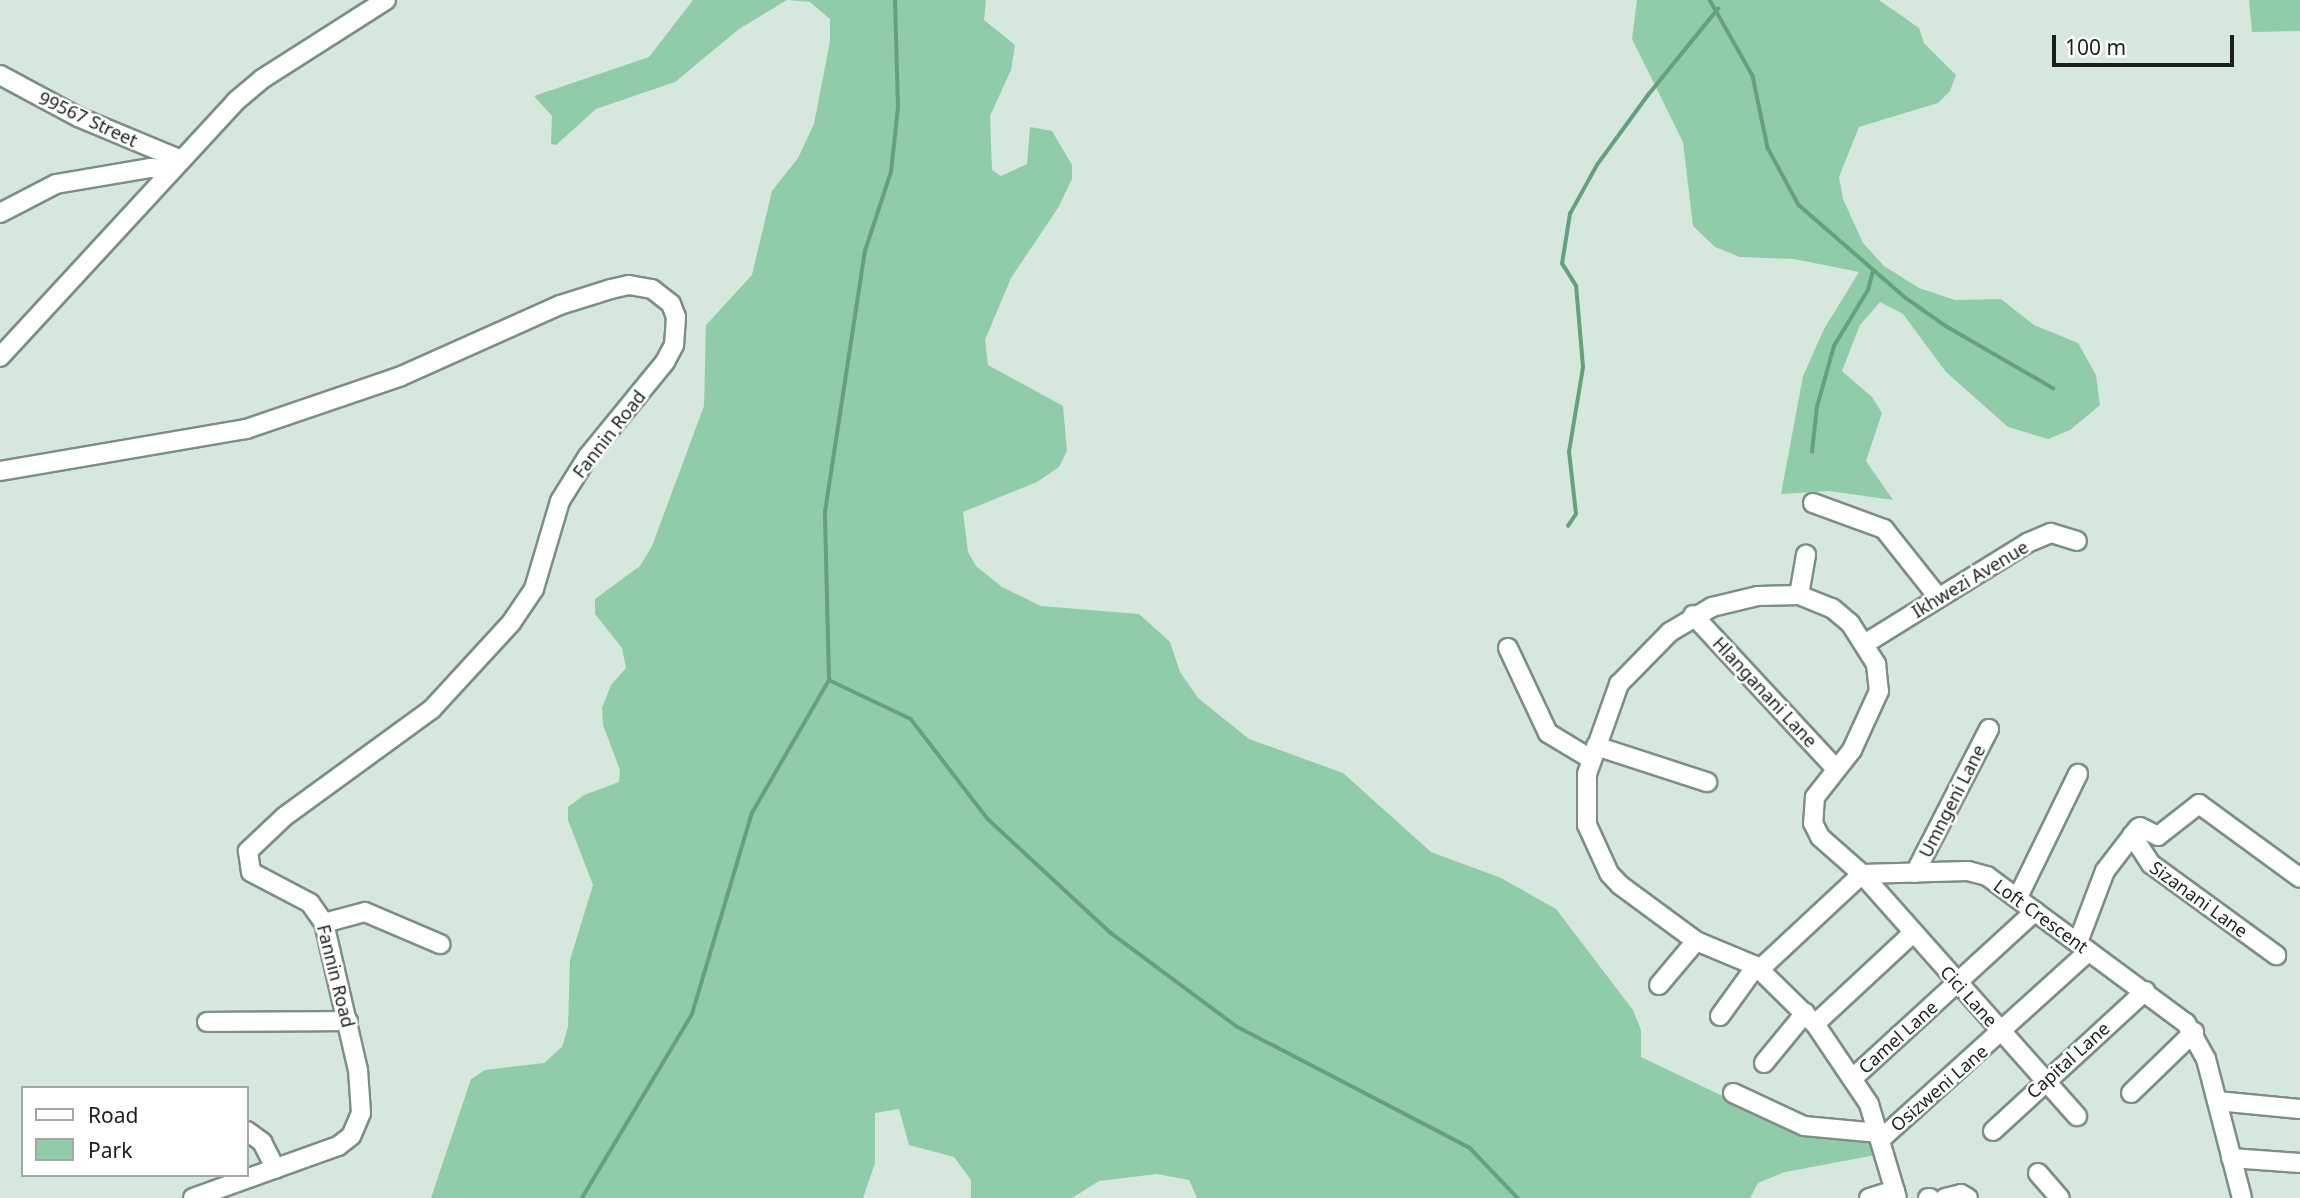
<!DOCTYPE html>
<style>
body{margin:0}
#map{position:relative;width:2300px;height:1198px;overflow:hidden;background:#d6e8dd;font-family:"Noto Sans",sans-serif}
div>[style]{position:absolute}
.green>*{inset:0;background:#91ccaa}
.stream>*{height:3.5px;margin:-1.75px;padding:0 1.75px;transform-origin:1.75px;border-radius:1.75px;background:#65a07f}
.roads{filter:drop-shadow(2px 0 #7d8e84) drop-shadow(-2px 0 #7d8e84) drop-shadow(0 2px #7d8e84) drop-shadow(0 -2px #7d8e84)}
.minor>*{height:18px;margin:-9px;padding:0 9px;transform-origin:9px;border-radius:9px;background:#fff}
span{translate:-50% -50%;white-space:nowrap;text-align:center;line-height:1.15;-webkit-text-stroke:5px #fff;paint-order:stroke}
.street-label{font-size:18px;color:#19201c}
.legend{position:absolute;left:21px;top:1086px;width:228px;height:91px;box-sizing:border-box;background:#fff;border:2px solid #a3a6a4;margin:0;padding:9px 12px;list-style:none;font-size:21px;color:#19201c}
.legend li{display:flex;align-items:center;gap:14px;height:35px}
.legend b{width:35px;border:2px solid #a3a6a4}
.scale{position:absolute;left:2052px;top:35px;width:182px;height:32px;box-sizing:border-box;border:4px solid #19201c;border-top:0;padding-left:9px;font-size:21px;line-height:24px;white-space:nowrap;color:#19201c;-webkit-text-stroke:5px #fff;paint-order:stroke}
</style>
<div id="map">
<div class="green">
<i style="clip-path:polygon(693px 0,787px 0,739px 29px,675px 82px,596px 109px,556px 145px,551px 144px,552px 116px,534px 96px,649px 57px)"></i>
<i style="clip-path:polygon(789px 0,986px 0,984px 20px,1015px 45px,1011px 70px,990px 116px,992px 170px,1001px 176px,1027px 164px,1030px 127px,1052px 131px,1072px 165px,1072px 179px,1058px 208px,1011px 278px,985px 340px,988px 365px,1063px 406px,1067px 451px,1059px 467px,1037px 482px,963px 512px,968px 552px,976px 566px,1002px 587px,1041px 606px,1139px 614px,1170px 642px,1180px 672px,1198px 698px,1249px 739px,1343px 773px,1431px 852px,1501px 878px,1556px 909px,1633px 1010px,1641px 1030px,1641px 1057px,1775px 1121px,1871px 1137px,1876px 1155px,1785px 1172px,1758px 1183px,1750px 1198px,1197px 1198px,1189px 1180px,1157px 1174px,1099px 1181px,1072px 1198px,971px 1198px,971px 1180px,954px 1157px,909px 1145px,899px 1109px,875px 1113px,875px 1163px,863px 1198px,431px 1198px,471px 1079px,485px 1070px,544px 1063px,562px 1047px,568px 1027px,570px 960px,593px 885px,568px 820px,568px 807px,584px 795px,619px 782px,620px 770px,603px 725px,602px 708px,611px 685px,626px 668px,622px 648px,595px 614px,595px 599px,640px 566px,652px 546px,704px 406px,706px 325px,752px 275px,772px 191px,798px 158px,814px 124px,830px 41px,830px 19px,810px 2px)"></i>
<i style="clip-path:polygon(1637px 0,1879px 0,1919px 28px,1924px 43px,1956px 75px,1950px 91px,1938px 103px,1859px 127px,1839px 177px,1843px 199px,1863px 243px,1884px 266px,1919px 288px,1955px 300px,2001px 299px,2034px 325px,2078px 343px,2096px 375px,2100px 405px,2070px 430px,2048px 439px,2008px 427px,1946px 372px,1903px 314px,1880px 302px,1860px 325px,1842px 371px,1872px 397px,1882px 413px,1866px 461px,1893px 500px,1829px 491px,1781px 494px,1803px 376px,1824px 329px,1859px 272px,1794px 259px,1740px 257px,1715px 247px,1693px 226px,1683px 142px,1632px 39px)"></i>
<i style="clip-path:polygon(2249px 0,2300px 0,2300px 31px,2252px 32px)"></i>
</div>
<div class="stream">
<i style="left:1710px;top:0;width:87px;rotate:60.5deg"></i>
<i style="left:1753px;top:76px;width:74px;rotate:78.2deg"></i>
<i style="left:1768px;top:148px;width:65px;rotate:61.5deg"></i>
<i style="left:1799px;top:205px;width:142px;rotate:41deg"></i>
<i style="left:1906px;top:298px;width:49px;rotate:35deg"></i>
<i style="left:1946px;top:326px;width:124px;rotate:30.1deg"></i>
<i style="left:1812px;top:452px;width:45px;rotate:-83.7deg"></i>
<i style="left:1817px;top:407px;width:63px;rotate:-74.4deg"></i>
<i style="left:1834px;top:346px;width:66px;rotate:-58.7deg"></i>
<i style="left:1868px;top:290px;width:20px;rotate:-75deg"></i>
<i style="left:1568px;top:526px;width:14px;rotate:-56deg"></i>
<i style="left:1576px;top:514px;width:62px;rotate:-96.4deg"></i>
<i style="left:1569px;top:452px;width:86px;rotate:-80.6deg"></i>
<i style="left:1583px;top:367px;width:81px;rotate:-94.9deg"></i>
<i style="left:1576px;top:286px;width:26px;rotate:-122deg"></i>
<i style="left:1562px;top:264px;width:51px;rotate:-80.9deg"></i>
<i style="left:1570px;top:214px;width:56px;rotate:-61.1deg"></i>
<i style="left:1597px;top:165px;width:87px;rotate:-53.9deg"></i>
<i style="left:1648px;top:95px;width:111px;rotate:-50.9deg"></i>
<i style="left:829px;top:680px;width:91px;rotate:25.4deg"></i>
<i style="left:911px;top:719px;width:126px;rotate:52.4deg"></i>
<i style="left:988px;top:819px;width:168px;rotate:42.8deg"></i>
<i style="left:1111px;top:933px;width:156px;rotate:36.6deg"></i>
<i style="left:1236px;top:1026px;width:264px;rotate:27.5deg"></i>
<i style="left:1470px;top:1148px;width:69px;rotate:46.2deg"></i>
<i style="left:582px;top:1198px;width:214px;rotate:-59.1deg"></i>
<i style="left:692px;top:1014px;width:210px;rotate:-73.4deg"></i>
<i style="left:752px;top:813px;width:154px;rotate:-59.9deg"></i>
<i style="left:829px;top:680px;width:168px;rotate:-91.4deg"></i>
<i style="left:825px;top:512px;width:264px;rotate:-81.3deg"></i>
<i style="left:865px;top:251px;width:83px;rotate:-71.8deg"></i>
<i style="left:891px;top:172px;width:64px;rotate:-83.8deg"></i>
<i style="left:898px;top:108px;width:108px;rotate:-91.6deg"></i>
</div>
<div class="roads">
<div class="minor">
<i style="left:0;top:75px;width:89px;rotate:28.3deg"></i>
<i style="left:78px;top:117px;width:109px;rotate:22.6deg"></i>
<i style="left:0;top:213px;width:63px;rotate:-27.4deg"></i>
<i style="left:56px;top:184px;width:96px;rotate:-9.6deg"></i>
<i style="left:151px;top:168px;width:19px;rotate:6deg"></i>
<i style="left:0;top:357px;width:348px;rotate:-47.3deg"></i>
<i style="left:236px;top:101px;width:34px;rotate:-40deg"></i>
<i style="left:262px;top:79px;width:147px;rotate:-32.5deg"></i>
<i style="left:0;top:471px;width:250px;rotate:-9.7deg"></i>
<i style="left:246px;top:429px;width:162px;rotate:-18.8deg"></i>
<i style="left:399px;top:377px;width:176px;rotate:-24.1deg"></i>
<i style="left:560px;top:305px;width:53px;rotate:-17.4deg"></i>
<i style="left:611px;top:289px;width:18px;rotate:-13deg"></i>
<i style="left:629px;top:285px;width:23px;rotate:10deg"></i>
<i style="left:652px;top:289px;width:24px;rotate:38deg"></i>
<i style="left:671px;top:304px;width:14px;rotate:69deg"></i>
<i style="left:676px;top:317px;width:28px;rotate:94deg"></i>
<i style="left:674px;top:345px;width:19px;rotate:118deg"></i>
<i style="left:665px;top:362px;width:122px;rotate:129.3deg"></i>
<i style="left:588px;top:456px;width:53px;rotate:121.9deg"></i>
<i style="left:560px;top:501px;width:92px;rotate:106.5deg"></i>
<i style="left:534px;top:589px;width:41px;rotate:124.1deg"></i>
<i style="left:511px;top:623px;width:117px;rotate:132.6deg"></i>
<i style="left:432px;top:709px;width:183px;rotate:143.9deg"></i>
<i style="left:284px;top:817px;width:50px;rotate:136.6deg"></i>
<i style="left:248px;top:851px;width:21px;rotate:82deg"></i>
<i style="left:251px;top:872px;width:67px;rotate:27.7deg"></i>
<i style="left:310px;top:903px;width:24px;rotate:55deg"></i>
<i style="left:324px;top:923px;width:151px;rotate:77deg"></i>
<i style="left:358px;top:1070px;width:43px;rotate:86deg"></i>
<i style="left:361px;top:1113px;width:25px;rotate:113deg"></i>
<i style="left:351px;top:1136px;width:16px;rotate:142deg"></i>
<i style="left:338px;top:1146px;width:154px;rotate:160.3deg"></i>
<i style="left:1813px;top:503px;width:76px;rotate:20.1deg"></i>
<i style="left:1884px;top:529px;width:87px;rotate:51.5deg"></i>
<i style="left:1799px;top:595px;width:41px;rotate:-80.1deg"></i>
<i style="left:1693px;top:615px;width:210px;rotate:47.1deg"></i>
<i style="left:1866px;top:643px;width:190px;rotate:-31.8deg"></i>
<i style="left:2027px;top:543px;width:26px;rotate:-23deg"></i>
<i style="left:2051px;top:533px;width:27px;rotate:17deg"></i>
<i style="left:1508px;top:648px;width:94px;rotate:64.8deg"></i>
<i style="left:1548px;top:733px;width:50px;rotate:31.2deg"></i>
<i style="left:1596px;top:746px;width:117px;rotate:18deg"></i>
<i style="left:2140px;top:827px;width:20px;rotate:27deg"></i>
<i style="left:2158px;top:836px;width:52px;rotate:-38deg"></i>
<i style="left:2199px;top:804px;width:125px;rotate:36.2deg"></i>
<i style="left:2132px;top:835px;width:35px;rotate:57deg"></i>
<i style="left:2151px;top:864px;width:155px;rotate:36.1deg"></i>
<i style="left:1915px;top:873px;width:162px;rotate:-62.8deg"></i>
<i style="left:2018px;top:897px;width:137px;rotate:-64deg"></i>
<i style="left:324px;top:923px;width:42px;rotate:-15deg"></i>
<i style="left:365px;top:912px;width:82px;rotate:23.1deg"></i>
<i style="left:2078px;top:942px;width:76px;rotate:-69.2deg"></i>
<i style="left:2105px;top:871px;width:54px;rotate:-52.5deg"></i>
<i style="left:1760px;top:969px;width:139px;rotate:-43deg"></i>
<i style="left:1862px;top:874px;width:324px;rotate:48.4deg"></i>
<i style="left:1659px;top:985px;width:57px;rotate:-49.9deg"></i>
<i style="left:1720px;top:1016px;width:62px;rotate:-54.2deg"></i>
<i style="left:207px;top:1022px;width:141px;rotate:-0.4deg"></i>
<i style="left:1815px;top:1024px;width:132px;rotate:-42.9deg"></i>
<i style="left:1764px;top:1063px;width:65px;rotate:-50.6deg"></i>
<i style="left:1853px;top:1078px;width:247px;rotate:-42.5deg"></i>
<i style="left:1733px;top:1093px;width:78px;rotate:24.9deg"></i>
<i style="left:1804px;top:1126px;width:75px;rotate:5.3deg"></i>
<i style="left:2131px;top:1093px;width:88px;rotate:-44.1deg"></i>
<i style="left:2217px;top:1101px;width:83px;rotate:5.5deg"></i>
<i style="left:247px;top:1131px;width:19px;rotate:36deg"></i>
<i style="left:262px;top:1142px;width:30px;rotate:63deg"></i>
<i style="left:1993px;top:1131px;width:207px;rotate:-42.6deg"></i>
<i style="left:1881px;top:1139px;width:280px;rotate:-42.1deg"></i>
<i style="left:2231px;top:1158px;width:69px;rotate:4.1deg"></i>
<i style="left:2038px;top:1173px;width:33px;rotate:49deg"></i>
<i style="left:1869px;top:1198px;width:27px;rotate:-17deg"></i>
<i style="left:1897px;top:1198px;width:98px;rotate:-106.6deg"></i>
<i style="left:1869px;top:1104px;width:97px;rotate:-124deg"></i>
<i style="left:1815px;top:1024px;width:83px;rotate:-135.5deg"></i>
<i style="left:1756px;top:966px;width:65px;rotate:-157.4deg"></i>
<i style="left:1696px;top:941px;width:94px;rotate:-143.6deg"></i>
<i style="left:1620px;top:885px;width:16px;rotate:-133deg"></i>
<i style="left:1609px;top:873px;width:53px;rotate:-114.6deg"></i>
<i style="left:1587px;top:825px;width:51px;rotate:-90deg"></i>
<i style="left:1587px;top:774px;width:96px;rotate:-70.4deg"></i>
<i style="left:1619px;top:684px;width:73px;rotate:-45.6deg"></i>
<i style="left:1670px;top:632px;width:49px;rotate:-30.8deg"></i>
<i style="left:1712px;top:607px;width:47px;rotate:-13.4deg"></i>
<i style="left:1758px;top:596px;width:41px;rotate:-1.4deg"></i>
<i style="left:1799px;top:595px;width:35px;rotate:22deg"></i>
<i style="left:1832px;top:608px;width:23px;rotate:40deg"></i>
<i style="left:1850px;top:623px;width:49px;rotate:57.6deg"></i>
<i style="left:1876px;top:664px;width:27px;rotate:84deg"></i>
<i style="left:1879px;top:691px;width:65px;rotate:114.6deg"></i>
<i style="left:1852px;top:750px;width:60px;rotate:128.2deg"></i>
<i style="left:1815px;top:797px;width:26px;rotate:94deg"></i>
<i style="left:1813px;top:823px;width:16px;rotate:63deg"></i>
<i style="left:1820px;top:837px;width:56px;rotate:41.4deg"></i>
<i style="left:1862px;top:874px;width:106px;rotate:-1.6deg"></i>
<i style="left:1968px;top:871px;width:20px;rotate:15deg"></i>
<i style="left:1987px;top:876px;width:247px;rotate:36.5deg"></i>
<i style="left:2186px;top:1023px;width:41px;rotate:60.9deg"></i>
<i style="left:2206px;top:1059px;width:144px;rotate:75.5deg"></i>
<i style="left:1928px;top:1198px;width:2px"></i>
<i style="left:1945px;top:1198px;width:16px;rotate:-14deg"></i>
<i style="left:1961px;top:1194px;width:8px;rotate:30deg"></i>
</div>
</div>
<div class="street-label">
<span style="left:88px;top:119px;rotate:25deg">99567 Street</span>
<span style="left:609px;top:434px;rotate:-52deg">Fannin Road</span>
<span style="left:1970px;top:579px;rotate:-31deg">Ikhwezi Avenue</span>
<span style="left:1765px;top:692px;rotate:47deg">Hlanganani Lane</span>
<span style="left:1952px;top:801px;rotate:-63deg">Umngeni Lane</span>
<span style="left:2199px;top:899px;rotate:36deg">Sizanani Lane</span>
<span style="left:2041px;top:916px;rotate:36deg">Loft Crescent</span>
<span style="left:336px;top:976px;rotate:76deg">Fannin Road</span>
<span style="left:1969px;top:996px;rotate:48deg">Cici Lane</span>
<span style="left:1898px;top:1037px;rotate:-42deg">Camel Lane</span>
<span style="left:2068px;top:1060px;rotate:-42deg">Capital Lane</span>
<span style="left:1939px;top:1088px;rotate:-41deg">Osizweni Lane</span>
</div>
<ul class="legend">
<li><b style="height:9px;background:#fff"></b>Road</li>
<li><b style="height:19px;background:#91ccaa"></b>Park</li>
</ul>
<div class="scale">100 m</div>
</div>
